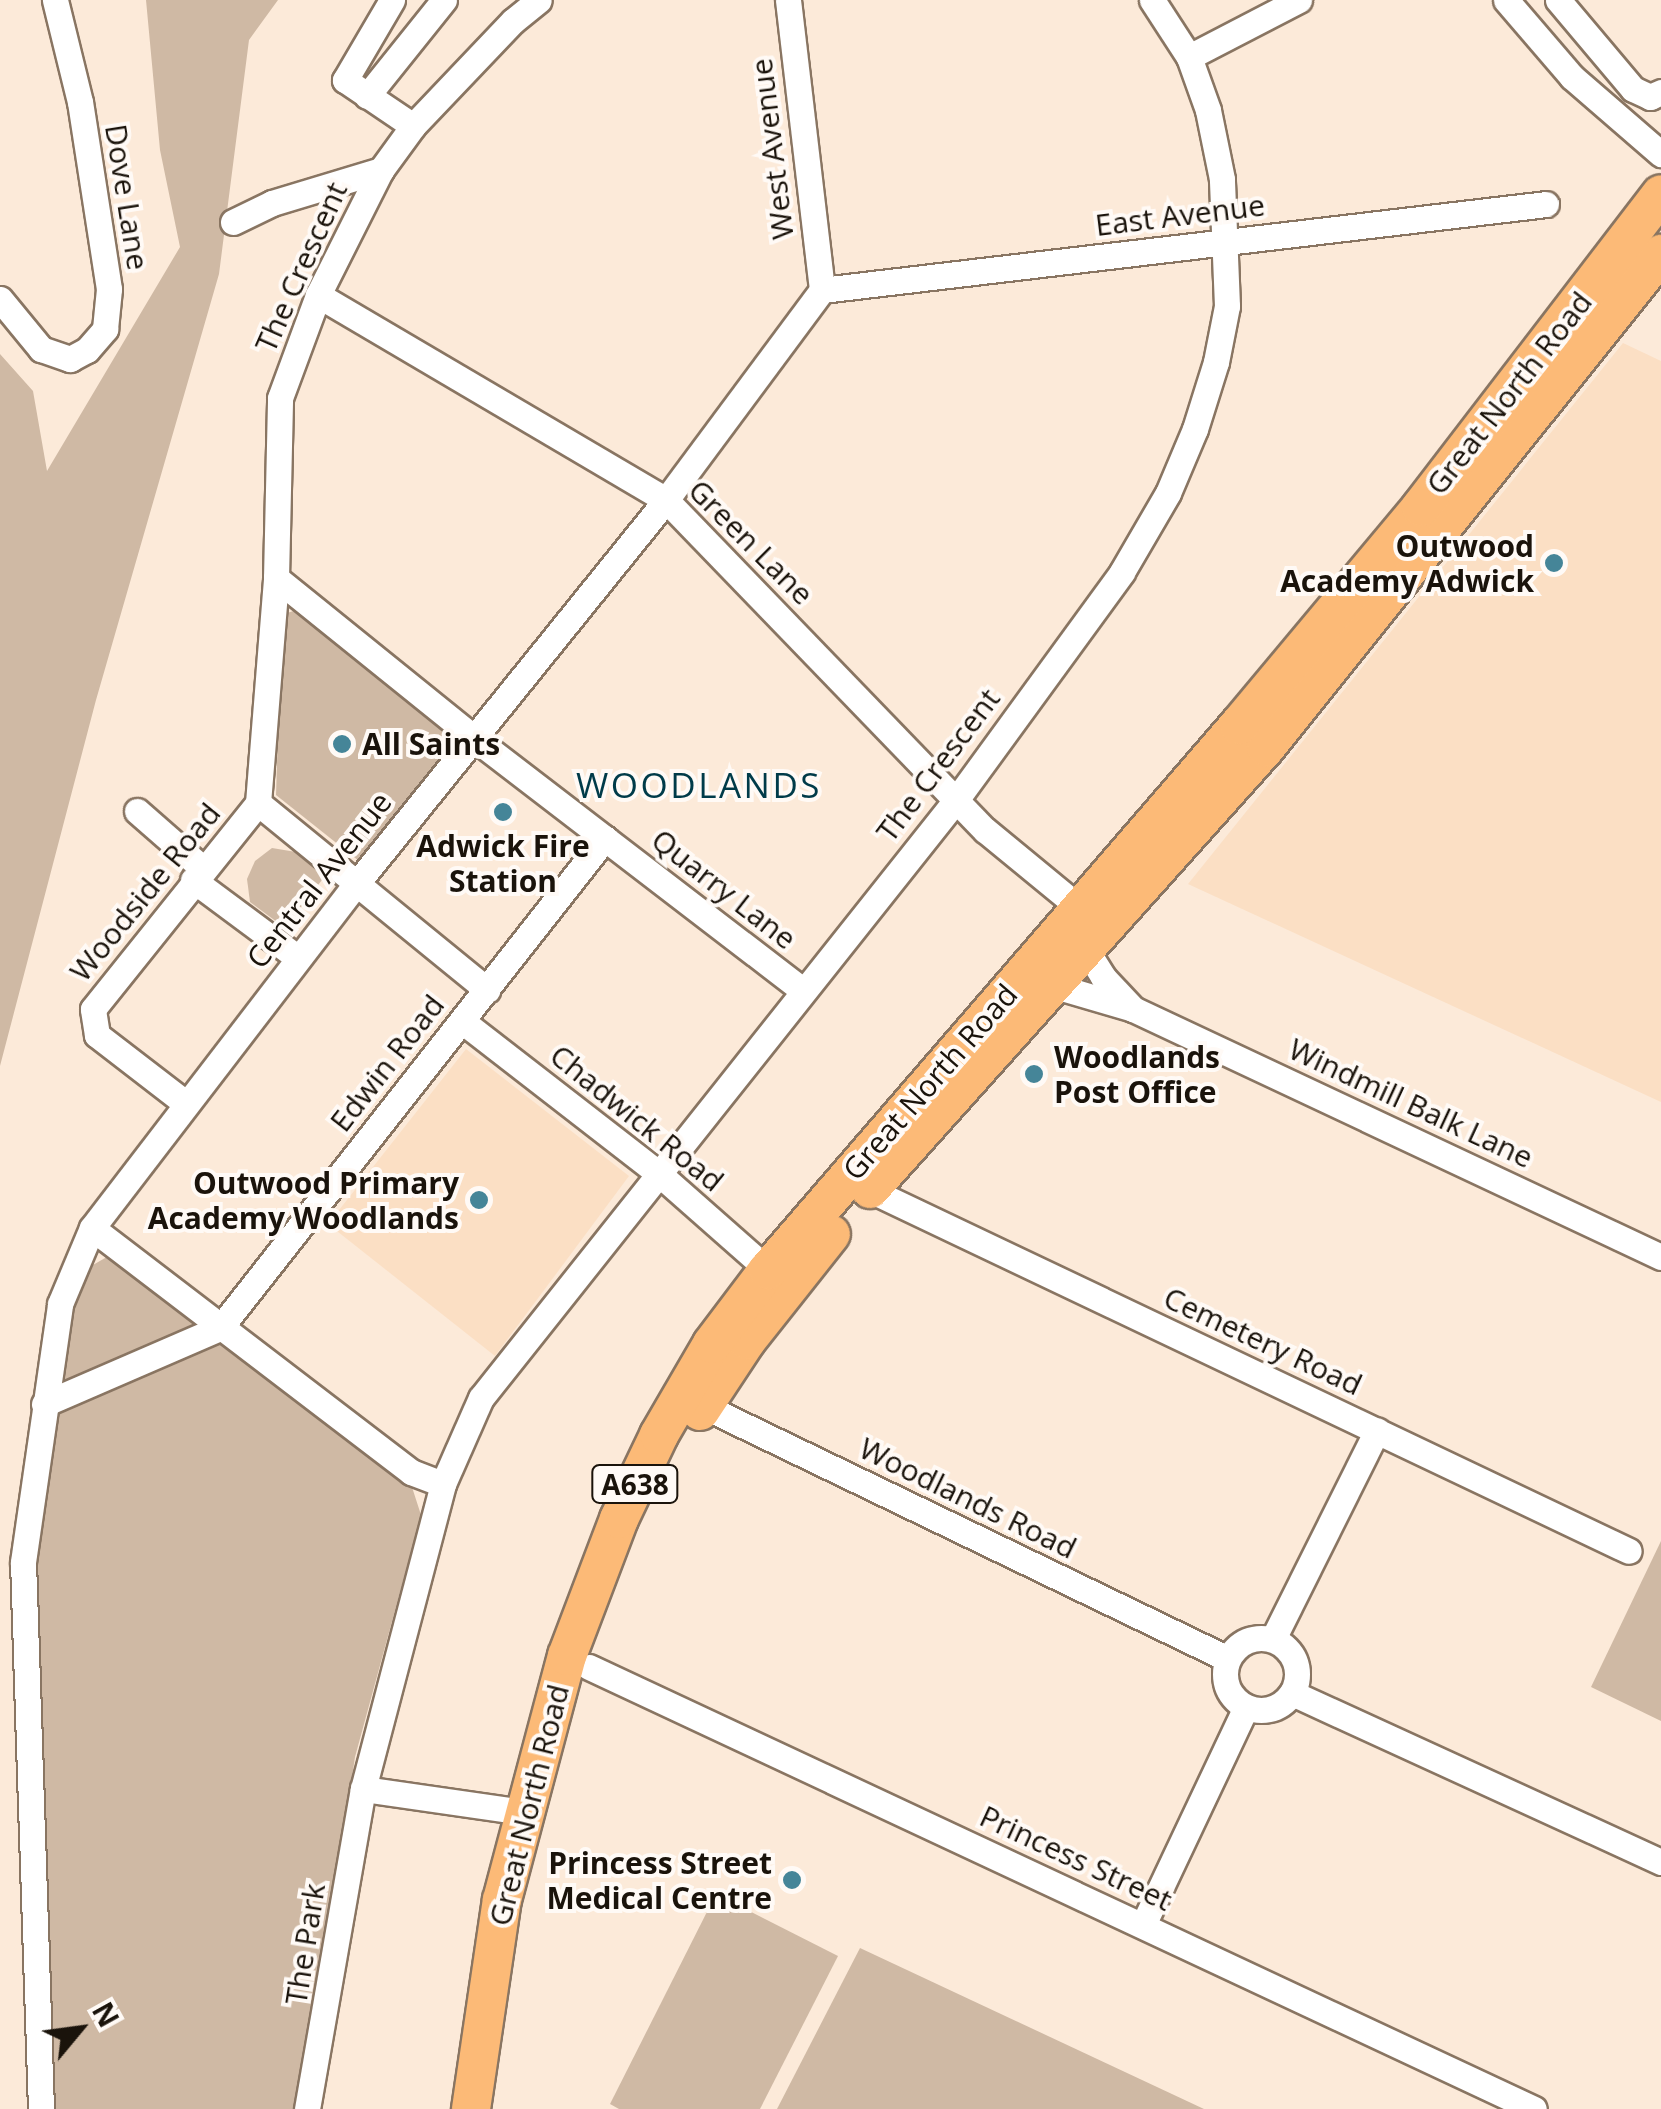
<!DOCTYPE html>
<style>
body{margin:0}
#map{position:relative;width:1661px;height:2109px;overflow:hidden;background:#fcead9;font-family:"Open Sans",sans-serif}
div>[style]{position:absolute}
.built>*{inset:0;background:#fbdfc4}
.green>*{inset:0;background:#cfb9a4}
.roads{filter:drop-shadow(2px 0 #897562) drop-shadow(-2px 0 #897562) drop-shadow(0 2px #897562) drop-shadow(0 -2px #897562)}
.minor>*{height:25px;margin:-12.5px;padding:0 12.5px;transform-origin:12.5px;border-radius:12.5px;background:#fff}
.minor>.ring{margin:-12.5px;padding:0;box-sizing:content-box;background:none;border:25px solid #fff;border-radius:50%}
.highway>*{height:38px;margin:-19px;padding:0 19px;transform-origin:19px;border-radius:19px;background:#fcba77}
.dots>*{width:28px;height:28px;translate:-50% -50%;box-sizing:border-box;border:5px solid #fffaf6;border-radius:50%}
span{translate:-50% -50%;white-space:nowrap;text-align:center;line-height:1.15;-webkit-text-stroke:8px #fffaf6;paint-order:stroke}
.shield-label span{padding:2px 8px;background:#fffaf6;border:2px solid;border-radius:8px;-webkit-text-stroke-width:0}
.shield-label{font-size:28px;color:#1a130b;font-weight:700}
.street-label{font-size:30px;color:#1a130b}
.poi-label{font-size:30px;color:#1a130b;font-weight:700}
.right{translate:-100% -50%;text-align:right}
.left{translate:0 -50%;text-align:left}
.quarter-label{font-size:35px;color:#003b49;letter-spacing:2.5px}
.north{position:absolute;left:30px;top:1979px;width:100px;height:100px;-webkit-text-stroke:8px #fffaf6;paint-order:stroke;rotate:61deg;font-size:28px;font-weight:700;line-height:40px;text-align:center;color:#1a130b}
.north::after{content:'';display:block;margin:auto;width:35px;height:45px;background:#1a130b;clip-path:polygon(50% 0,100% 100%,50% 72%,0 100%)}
</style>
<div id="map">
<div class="built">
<i style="clip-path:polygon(1623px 343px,1661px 361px,1661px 1102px,1188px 884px)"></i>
<i style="clip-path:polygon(466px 1049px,629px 1176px,495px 1356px,328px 1224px)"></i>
</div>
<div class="green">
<i style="clip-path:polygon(146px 0,278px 0,249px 40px,219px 274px,96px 700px,0 1066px,0 354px,33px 391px,47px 471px,180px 247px,160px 150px)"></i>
<i style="clip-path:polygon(300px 609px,455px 738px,359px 861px,276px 795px,281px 635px,287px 613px)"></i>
<i style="clip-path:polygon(272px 848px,296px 852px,325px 876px,285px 928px,250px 902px,247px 879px,255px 861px)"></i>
<i style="clip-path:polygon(112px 1254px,411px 1484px,421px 1515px,355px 1757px,315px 2027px,296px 2109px,49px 2109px,34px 1566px,69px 1311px,86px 1269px)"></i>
<i style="clip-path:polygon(1661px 1541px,1661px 1721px,1591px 1687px)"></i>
<i style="clip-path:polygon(716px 1894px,838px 1956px,760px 2109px,619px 2109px,610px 2104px)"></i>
<i style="clip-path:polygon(860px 1948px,1204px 2109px,777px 2109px)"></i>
</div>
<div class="roads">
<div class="minor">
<i style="left:392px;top:0;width:93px;rotate:120.4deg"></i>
<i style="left:345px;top:80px;width:82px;rotate:34.1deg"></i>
<i style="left:788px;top:0;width:292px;rotate:83.3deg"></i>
<i style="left:1506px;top:0;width:101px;rotate:49.4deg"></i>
<i style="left:1572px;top:77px;width:118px;rotate:40.9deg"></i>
<i style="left:1558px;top:0;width:116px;rotate:49.9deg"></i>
<i style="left:1633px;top:89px;width:19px;rotate:25deg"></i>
<i style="left:1650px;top:97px;width:12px;rotate:-24deg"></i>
<i style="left:1189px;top:57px;width:124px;rotate:-27.4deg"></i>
<i style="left:367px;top:96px;width:123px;rotate:-51.3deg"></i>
<i style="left:233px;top:222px;width:43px;rotate:-26deg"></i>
<i style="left:272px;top:203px;width:114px;rotate:-16.8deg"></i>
<i style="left:822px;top:290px;width:729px;rotate:-6.77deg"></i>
<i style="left:318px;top:295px;width:404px;rotate:30.5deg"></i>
<i style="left:666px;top:500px;width:459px;rotate:46deg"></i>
<i style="left:985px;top:830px;width:123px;rotate:39.4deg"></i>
<i style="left:1080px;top:908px;width:44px;rotate:80.8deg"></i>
<i style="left:1087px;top:951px;width:31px;rotate:58deg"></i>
<i style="left:1103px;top:977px;width:44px;rotate:46.8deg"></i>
<i style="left:0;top:299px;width:65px;rotate:50.6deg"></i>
<i style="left:41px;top:349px;width:31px;rotate:19deg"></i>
<i style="left:70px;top:359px;width:19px;rotate:-28deg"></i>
<i style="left:87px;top:350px;width:28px;rotate:-49deg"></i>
<i style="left:105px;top:329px;width:40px;rotate:-84.3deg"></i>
<i style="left:109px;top:289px;width:189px;rotate:-98.8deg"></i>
<i style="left:80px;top:102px;width:105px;rotate:-103.8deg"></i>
<i style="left:276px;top:578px;width:255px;rotate:38.9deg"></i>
<i style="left:474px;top:738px;width:414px;rotate:37.5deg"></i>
<i style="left:258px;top:803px;width:226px;rotate:-85.4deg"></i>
<i style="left:276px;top:578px;width:180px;rotate:-88.7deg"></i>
<i style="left:280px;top:398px;width:110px;rotate:-69.7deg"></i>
<i style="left:318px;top:295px;width:140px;rotate:-63.3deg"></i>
<i style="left:381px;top:170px;width:54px;rotate:-54deg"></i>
<i style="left:413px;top:126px;width:145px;rotate:-46.4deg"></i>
<i style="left:513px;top:21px;width:33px;rotate:-39deg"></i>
<i style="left:258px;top:803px;width:296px;rotate:39.2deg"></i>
<i style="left:137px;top:811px;width:86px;rotate:41.2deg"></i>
<i style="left:193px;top:880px;width:131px;rotate:36.6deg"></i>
<i style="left:1055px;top:986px;width:81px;rotate:16.4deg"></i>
<i style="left:1133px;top:1009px;width:583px;rotate:25.16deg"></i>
<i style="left:462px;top:1021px;width:248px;rotate:37.8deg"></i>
<i style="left:658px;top:1173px;width:147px;rotate:41.4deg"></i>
<i style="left:184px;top:1102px;width:110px;rotate:-142.4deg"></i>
<i style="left:97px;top:1035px;width:26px;rotate:-99deg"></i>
<i style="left:93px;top:1009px;width:264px;rotate:-51.3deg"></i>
<i style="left:870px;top:1190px;width:840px;rotate:25.44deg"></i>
<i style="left:92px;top:1228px;width:402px;rotate:37.4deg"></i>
<i style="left:411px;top:1472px;width:34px;rotate:21deg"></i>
<i style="left:689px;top:1399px;width:598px;rotate:25.75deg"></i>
<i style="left:44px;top:1404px;width:192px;rotate:-23.4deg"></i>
<i style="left:220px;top:1328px;width:623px;rotate:-51.84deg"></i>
<i class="ring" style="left:1225px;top:1638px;width:47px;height:47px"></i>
<i style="left:1273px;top:1639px;width:233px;rotate:-63.5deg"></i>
<i style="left:589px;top:1667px;width:1043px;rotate:25.07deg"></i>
<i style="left:1292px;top:1693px;width:406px;rotate:24.6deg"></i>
<i style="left:363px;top:1789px;width:161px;rotate:8.2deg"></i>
<i style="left:1143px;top:1925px;width:241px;rotate:-64.7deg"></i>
<i style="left:41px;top:2109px;width:547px;rotate:-91.88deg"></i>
<i style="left:23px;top:1562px;width:261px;rotate:-81.8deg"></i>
<i style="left:60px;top:1304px;width:82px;rotate:-67.2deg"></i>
<i style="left:92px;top:1228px;width:435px;rotate:-52.5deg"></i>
<i style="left:357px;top:883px;width:492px;rotate:-51.1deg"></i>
<i style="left:666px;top:500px;width:262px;rotate:-53.4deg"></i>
<i style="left:307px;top:2109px;width:325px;rotate:-80.1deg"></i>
<i style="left:363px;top:1789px;width:315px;rotate:-75.3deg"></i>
<i style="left:443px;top:1484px;width:94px;rotate:-66.2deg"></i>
<i style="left:481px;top:1398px;width:764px;rotate:-51.54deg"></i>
<i style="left:956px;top:800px;width:282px;rotate:-53.9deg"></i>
<i style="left:1122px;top:572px;width:91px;rotate:-59.8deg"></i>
<i style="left:1168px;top:493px;width:69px;rotate:-67.1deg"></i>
<i style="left:1195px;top:429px;width:70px;rotate:-72.6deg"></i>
<i style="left:1216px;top:362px;width:57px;rotate:-78.9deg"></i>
<i style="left:1227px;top:306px;width:127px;rotate:-92.3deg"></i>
<i style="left:1222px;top:179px;width:70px;rotate:-101.5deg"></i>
<i style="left:1208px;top:110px;width:56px;rotate:-109.7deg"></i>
<i style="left:1189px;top:57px;width:68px;rotate:-123deg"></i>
</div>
<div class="highway">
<i style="left:870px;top:1189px;width:593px;rotate:-48.14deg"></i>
<i style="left:1266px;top:747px;width:632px;rotate:-51.3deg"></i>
<i style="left:700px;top:1411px;width:85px;rotate:-56.5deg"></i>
<i style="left:747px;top:1340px;width:135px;rotate:-51.6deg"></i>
<i style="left:471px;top:2109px;width:211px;rotate:-81.6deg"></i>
<i style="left:502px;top:1900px;width:253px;rotate:-75.1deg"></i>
<i style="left:567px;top:1656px;width:147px;rotate:-69.2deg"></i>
<i style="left:619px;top:1519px;width:93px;rotate:-64.5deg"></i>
<i style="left:659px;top:1435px;width:105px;rotate:-59.8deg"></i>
<i style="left:712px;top:1344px;width:93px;rotate:-52.9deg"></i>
<i style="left:768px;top:1270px;width:720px;rotate:-49.17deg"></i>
<i style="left:1239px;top:725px;width:284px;rotate:-50.1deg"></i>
<i style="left:1421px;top:507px;width:394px;rotate:-52.5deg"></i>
</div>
</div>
<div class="dots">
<i style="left:1554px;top:563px;background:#458598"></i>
<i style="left:342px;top:744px;background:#458598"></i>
<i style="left:503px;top:812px;background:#458598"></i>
<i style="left:1034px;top:1074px;background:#458598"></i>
<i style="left:479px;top:1200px;background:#458598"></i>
<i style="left:792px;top:1880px;background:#458598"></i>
</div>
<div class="shield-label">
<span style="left:635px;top:1484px">A638</span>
</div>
<div class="street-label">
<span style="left:772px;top:149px;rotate:-97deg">West Avenue</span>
<span style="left:127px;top:197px;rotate:81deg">Dove Lane</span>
<span style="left:1180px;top:215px;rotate:-7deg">East Avenue</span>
<span style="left:301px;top:267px;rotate:-66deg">The Crescent</span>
<span style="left:1509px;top:393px;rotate:-52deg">Great North Road</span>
<span style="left:751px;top:542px;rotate:45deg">Green Lane</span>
<span style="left:938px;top:765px;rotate:-53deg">The Crescent</span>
<span style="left:319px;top:880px;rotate:-52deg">Central Avenue</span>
<span style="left:724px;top:889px;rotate:38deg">Quarry Lane</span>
<span style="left:145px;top:892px;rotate:-51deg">Woodside Road</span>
<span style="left:387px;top:1063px;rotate:-52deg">Edwin Road</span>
<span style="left:930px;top:1082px;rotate:-49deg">Great North Road</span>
<span style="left:1411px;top:1103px;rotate:25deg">Windmill Balk Lane</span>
<span style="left:637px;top:1118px;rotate:39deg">Chadwick Road</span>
<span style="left:1263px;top:1341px;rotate:25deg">Cemetery Road</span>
<span style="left:968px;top:1498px;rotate:26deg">Woodlands Road</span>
<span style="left:529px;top:1805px;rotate:-76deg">Great North Road</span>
<span style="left:1076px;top:1858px;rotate:25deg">Princess Street</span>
<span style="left:305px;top:1944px;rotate:-81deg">The Park</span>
</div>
<div class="poi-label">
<span class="right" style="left:1534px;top:563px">Outwood<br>Academy Adwick</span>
<span class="left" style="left:362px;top:744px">All Saints</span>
<span style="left:503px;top:863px">Adwick Fire<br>Station</span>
<span class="left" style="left:1054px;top:1074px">Woodlands<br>Post Office</span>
<span class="right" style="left:459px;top:1200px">Outwood Primary<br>Academy Woodlands</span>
<span class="right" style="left:772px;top:1880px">Princess Street<br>Medical Centre</span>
</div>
<div class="quarter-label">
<span style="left:699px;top:785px">WOODLANDS</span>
</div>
<div class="north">N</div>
</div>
